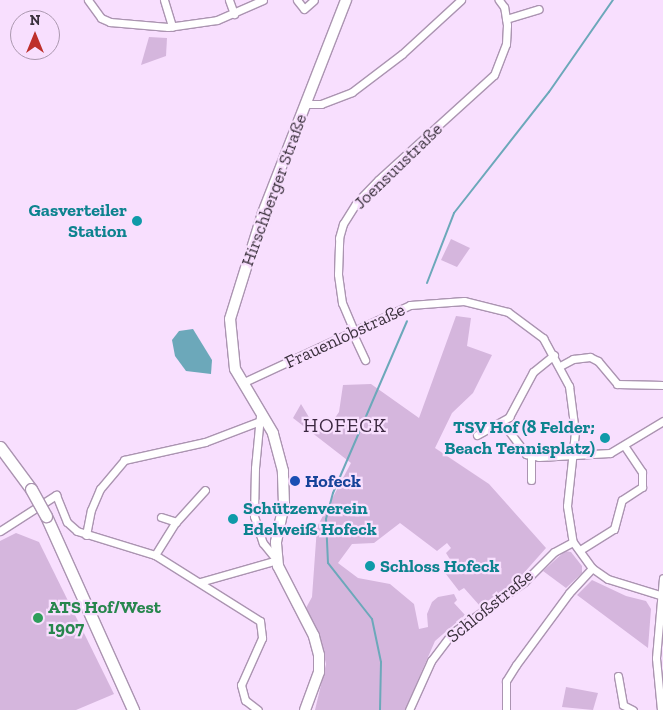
<!DOCTYPE html>
<meta charset="utf-8">
<style>
body{margin:0}
#map{position:relative;width:663px;height:710px;overflow:hidden;background:#f8dffe;font-family:"Zilla Slab",serif}
div>[style]{position:absolute}
.green>*{inset:0;background:#d5b6dd}
.water>*{inset:0;background:#6ca8ba}
.stream>*{height:2px;margin:-1px;padding:0 1px;transform-origin:1px;border-radius:1px;background:#6ca8ba}
.roads{filter:drop-shadow(1px 0 #ab94b1) drop-shadow(-1px 0 #ab94b1) drop-shadow(0 1px #ab94b1) drop-shadow(0 -1px #ab94b1)}
.minor>*{height:7px;margin:-3.5px;padding:0 3.5px;transform-origin:3.5px;border-radius:3.5px;background:#fff}
.secondary>*{height:10px;margin:-5px;padding:0 5px;transform-origin:5px;border-radius:5px;background:#fff}
.primary>*{height:11px;margin:-5.5px;padding:0 5.5px;transform-origin:5.5px;border-radius:5.5px;background:#fff}
.bridges{filter:drop-shadow(1px 0 #ab94b1) drop-shadow(-1px 0 #ab94b1) drop-shadow(0 1px #ab94b1) drop-shadow(0 -1px #ab94b1)}
.primary-bridge>*{height:11px;margin:-5.5px;padding:0 5.5px;transform-origin:5.5px;border-radius:5.5px;background:#fff}
.dots>*{width:14px;height:14px;translate:-50% -50%;box-sizing:border-box;border:2px solid #f8dffe;border-radius:50%}
span{translate:-50% -50%;white-space:nowrap;text-align:center;line-height:1.15;-webkit-text-stroke:4.5px #f8dffe;paint-order:stroke}
.street-label{font-size:18px;color:#3a303c}
.culture-label{font-size:18px;color:#0d838f;font-weight:700}
.right{translate:-100% -50%;text-align:right}
.left{translate:0 -50%;text-align:left}
.transit-label{font-size:18px;color:#164399;font-weight:700}
.leisure-label{font-size:18px;color:#27864d;font-weight:700}
.quarter-label{font-size:20px;color:#3b2840;letter-spacing:1px}
.north{position:absolute;left:10px;top:10px;width:50px;height:50px;box-sizing:border-box;background:#f8dffe;border:1px solid #ac99b0;border-radius:50%;rotate:0deg;font-size:14px;font-weight:700;line-height:20px;text-align:center;color:#3a303c}
.north::after{content:'';display:block;margin:auto;width:18px;height:22px;background:#be2f2b;clip-path:polygon(50% 0,100% 100%,50% 72%,0 100%)}
</style>
<div id="map">
<div class="green">
<i style="clip-path:polygon(149px 37px,167px 38px,166px 56px,141px 65px)"></i>
<i style="clip-path:polygon(451px 239px,470px 248px,457px 267px,441px 260px)"></i>
<i style="clip-path:polygon(456px 316px,471px 318px,467px 346px,492px 355px,473px 393px,452px 413px,435px 448px,489px 484px,546px 548px,515px 583px,480px 606px,464px 588px,459px 591px,442px 569px,451px 561px,446px 553px,451px 548px,447px 543px,437px 551px,400px 523px,374px 543px,352px 544px,338px 563px,358px 578px,390px 584px,414px 604px,419px 629px,428px 627px,427px 614px,432px 602px,438px 597px,454px 594px,457px 600px,454px 603px,465px 615px,435px 641px,405px 710px,315px 710px,326px 664px,320px 639px,306px 608px,312px 597px,317px 527px,351px 463px,293px 418px,301px 404px,313px 424px,326px 431px,339px 412px,343px 385px,371px 384px,419px 418px)"></i>
<i style="clip-path:polygon(16px 533px,39px 542px,114px 694px,76px 710px,0 710px,0 541px)"></i>
<i style="clip-path:polygon(565px 551px,571px 552px,582px 566px,582px 573px,566px 588px,543px 571px)"></i>
<i style="clip-path:polygon(592px 580px,626px 596px,646px 601px,651px 609px,648px 648px,577px 595px)"></i>
<i style="clip-path:polygon(566px 687px,598px 693px,593px 710px,562px 707px)"></i>
</div>
<div class="water">
<i style="clip-path:polygon(193px 329px,212px 360px,211px 374px,186px 371px,175px 356px,172px 340px,179px 331px)"></i>
</div>
<div class="stream">
<i style="left:427px;top:283px;width:75px;rotate:-68.9deg"></i>
<i style="left:454px;top:213px;width:154px;rotate:-51.9deg"></i>
<i style="left:549px;top:92px;width:112px;rotate:-55.2deg"></i>
<i style="left:380px;top:710px;width:48px;rotate:-88.8deg"></i>
<i style="left:381px;top:662px;width:44px;rotate:-101.8deg"></i>
<i style="left:372px;top:619px;width:71px;rotate:-128.2deg"></i>
<i style="left:328px;top:563px;width:44px;rotate:-92.6deg"></i>
<i style="left:326px;top:519px;width:27px;rotate:-75deg"></i>
<i style="left:333px;top:493px;width:187px;rotate:-66.7deg"></i>
</div>
<div class="roads">
<div class="minor">
<i style="left:88px;top:0;width:22px;rotate:54deg"></i>
<i style="left:101px;top:18px;width:10px;rotate:24deg"></i>
<i style="left:110px;top:22px;width:58px;rotate:4.9deg"></i>
<i style="left:168px;top:27px;width:49px;rotate:-8.1deg"></i>
<i style="left:217px;top:20px;width:50px;rotate:-23.5deg"></i>
<i style="left:164px;top:0;width:28px;rotate:73deg"></i>
<i style="left:229px;top:0;width:15px;rotate:70deg"></i>
<i style="left:297px;top:0;width:11px;rotate:52deg"></i>
<i style="left:304px;top:9px;width:13px;rotate:-42deg"></i>
<i style="left:506px;top:19px;width:34px;rotate:-17deg"></i>
<i style="left:305px;top:104px;width:16px"></i>
<i style="left:321px;top:104px;width:33px;rotate:-21deg"></i>
<i style="left:352px;top:92px;width:63px;rotate:-37.2deg"></i>
<i style="left:402px;top:54px;width:80px;rotate:-42.5deg"></i>
<i style="left:354px;top:331px;width:30px;rotate:-113deg"></i>
<i style="left:342px;top:303px;width:29px;rotate:-98deg"></i>
<i style="left:338px;top:274px;width:36px;rotate:-88deg"></i>
<i style="left:339px;top:238px;width:15px;rotate:-74deg"></i>
<i style="left:343px;top:224px;width:25px;rotate:-58deg"></i>
<i style="left:356px;top:203px;width:32px;rotate:-46deg"></i>
<i style="left:378px;top:180px;width:156px;rotate:-42.2deg"></i>
<i style="left:494px;top:75px;width:33px;rotate:-69deg"></i>
<i style="left:506px;top:44px;width:19px;rotate:-87deg"></i>
<i style="left:507px;top:25px;width:18px;rotate:-99deg"></i>
<i style="left:504px;top:7px;width:9px;rotate:-126deg"></i>
<i style="left:352px;top:332px;width:31px;rotate:65deg"></i>
<i style="left:560px;top:366px;width:15px;rotate:-28deg"></i>
<i style="left:573px;top:359px;width:17px;rotate:-7deg"></i>
<i style="left:590px;top:357px;width:9px;rotate:27deg"></i>
<i style="left:598px;top:361px;width:30px;rotate:50deg"></i>
<i style="left:617px;top:384px;width:46px;rotate:1.2deg"></i>
<i style="left:242px;top:383px;width:185px;rotate:-24.9deg"></i>
<i style="left:410px;top:305px;width:54px;rotate:-4.2deg"></i>
<i style="left:464px;top:301px;width:45px;rotate:14deg"></i>
<i style="left:508px;top:312px;width:44px;rotate:36.6deg"></i>
<i style="left:543px;top:338px;width:55px;rotate:61.6deg"></i>
<i style="left:569px;top:386px;width:46px;rotate:82.6deg"></i>
<i style="left:575px;top:432px;width:74px;rotate:96.2deg"></i>
<i style="left:567px;top:506px;width:36px;rotate:81deg"></i>
<i style="left:573px;top:542px;width:32px;rotate:54deg"></i>
<i style="left:592px;top:568px;width:19px;rotate:35deg"></i>
<i style="left:608px;top:579px;width:58px;rotate:17.2deg"></i>
<i style="left:260px;top:416px;width:52px;rotate:95.5deg"></i>
<i style="left:255px;top:468px;width:48px;rotate:91.2deg"></i>
<i style="left:254px;top:516px;width:28px;rotate:72deg"></i>
<i style="left:263px;top:543px;width:22px;rotate:51deg"></i>
<i style="left:502px;top:422px;width:40px;rotate:53deg"></i>
<i style="left:526px;top:454px;width:13px;rotate:13deg"></i>
<i style="left:539px;top:457px;width:71px;rotate:-3.2deg"></i>
<i style="left:610px;top:453px;width:62px;rotate:-31.1deg"></i>
<i style="left:477px;top:435px;width:37px;rotate:-29deg"></i>
<i style="left:509px;top:417px;width:51px;rotate:-61.9deg"></i>
<i style="left:533px;top:372px;width:27px;rotate:-39deg"></i>
<i style="left:531px;top:480px;width:23px;rotate:-90deg"></i>
<i style="left:161px;top:517px;width:16px;rotate:18deg"></i>
<i style="left:0;top:531px;width:67px;rotate:-32.7deg"></i>
<i style="left:56px;top:495px;width:29px;rotate:68deg"></i>
<i style="left:67px;top:522px;width:13px;rotate:42deg"></i>
<i style="left:77px;top:531px;width:82px;rotate:17.1deg"></i>
<i style="left:155px;top:555px;width:124px;rotate:32.2deg"></i>
<i style="left:260px;top:621px;width:17px;rotate:83deg"></i>
<i style="left:262px;top:638px;width:51px;rotate:114.1deg"></i>
<i style="left:241px;top:685px;width:16px;rotate:75deg"></i>
<i style="left:245px;top:700px;width:16px;rotate:38deg"></i>
<i style="left:86px;top:535px;width:25px;rotate:-79deg"></i>
<i style="left:91px;top:510px;width:23px;rotate:-67deg"></i>
<i style="left:100px;top:489px;width:38px;rotate:-50deg"></i>
<i style="left:124px;top:460px;width:83px;rotate:-12.5deg"></i>
<i style="left:205px;top:442px;width:59px;rotate:-20.9deg"></i>
<i style="left:580px;top:550px;width:40px;rotate:-32deg"></i>
<i style="left:614px;top:529px;width:30px;rotate:-75deg"></i>
<i style="left:622px;top:500px;width:24px;rotate:-33deg"></i>
<i style="left:642px;top:487px;width:15px;rotate:-90deg"></i>
<i style="left:642px;top:472px;width:30px;rotate:-124deg"></i>
<i style="left:155px;top:555px;width:39px;rotate:-58deg"></i>
<i style="left:176px;top:522px;width:43px;rotate:-47.8deg"></i>
<i style="left:200px;top:582px;width:80px;rotate:-15.9deg"></i>
<i style="left:618px;top:676px;width:29px;rotate:80deg"></i>
<i style="left:623px;top:705px;width:11px;rotate:27deg"></i>
<i style="left:409px;top:710px;width:54px;rotate:-65.8deg"></i>
<i style="left:431px;top:661px;width:35px;rotate:-53deg"></i>
<i style="left:452px;top:633px;width:88px;rotate:-35.3deg"></i>
<i style="left:524px;top:582px;width:42px;rotate:-45deg"></i>
<i style="left:554px;top:552px;width:21px;rotate:-28deg"></i>
<i style="left:506px;top:710px;width:29px;rotate:-90deg"></i>
<i style="left:506px;top:681px;width:19px;rotate:-58deg"></i>
<i style="left:516px;top:665px;width:89px;rotate:-53.6deg"></i>
<i style="left:569px;top:593px;width:34px;rotate:-47deg"></i>
<i style="left:661px;top:710px;width:52px;rotate:-95.5deg"></i>
<i style="left:656px;top:658px;width:80px;rotate:-85deg"></i>
</div>
<div class="secondary">
<i style="left:305px;top:710px;width:40px;rotate:-69.8deg"></i>
<i style="left:319px;top:672px;width:17px;rotate:-90deg"></i>
<i style="left:319px;top:655px;width:20px;rotate:-105deg"></i>
<i style="left:314px;top:636px;width:79px;rotate:-117.2deg"></i>
<i style="left:278px;top:566px;width:24px;rotate:-95deg"></i>
<i style="left:276px;top:542px;width:39px;rotate:-78deg"></i>
<i style="left:284px;top:504px;width:33px;rotate:-92deg"></i>
<i style="left:283px;top:471px;width:39px;rotate:-105deg"></i>
<i style="left:273px;top:433px;width:74px;rotate:-120.7deg"></i>
<i style="left:235px;top:369px;width:50px;rotate:-95.7deg"></i>
<i style="left:230px;top:319px;width:111px;rotate:-72.7deg"></i>
<i style="left:263px;top:213px;width:229px;rotate:-68.7deg"></i>
</div>
<div class="primary">
<i style="left:0;top:447px;width:52px;rotate:53.6deg"></i>
<i style="left:46px;top:516px;width:213px;rotate:65.8deg"></i>
</div>
</div>
<div class="bridges">
<div class="primary-bridge">
<i style="left:31px;top:489px;width:31px;rotate:61deg"></i>
</div>
</div>
<div class="dots">
<i style="left:137px;top:221px;background:#0f9aa8"></i>
<i style="left:605px;top:438px;background:#0f9aa8"></i>
<i style="left:295px;top:481px;background:#1a4fb4"></i>
<i style="left:233px;top:519px;background:#0f9aa8"></i>
<i style="left:370px;top:566px;background:#0f9aa8"></i>
<i style="left:38px;top:618px;background:#2e9e5b"></i>
</div>
<div class="street-label">
<span style="left:398px;top:166px;rotate:-44deg">Joensuustraße</span>
<span style="left:274px;top:190px;rotate:-70deg">Hirschberger Straße</span>
<span style="left:345px;top:336px;rotate:-25deg">Frauenlobstraße</span>
<span style="left:490px;top:606px;rotate:-39deg">Schloßstraße</span>
</div>
<div class="culture-label">
<span class="right" style="left:127px;top:221px">Gasverteiler<br>Station</span>
<span class="right" style="left:595px;top:438px">TSV Hof (8 Felder;<br>Beach Tennisplatz)</span>
<span class="left" style="left:243px;top:519px">Schützenverein<br>Edelweiß Hofeck</span>
<span class="left" style="left:380px;top:566px">Schloss Hofeck</span>
</div>
<div class="transit-label">
<span class="left" style="left:305px;top:481px">Hofeck</span>
</div>
<div class="leisure-label">
<span class="left" style="left:48px;top:618px">ATS Hof/West<br>1907</span>
</div>
<div class="quarter-label">
<span style="left:345px;top:425px">HOFECK</span>
</div>
<div class="north">N</div>
</div>
